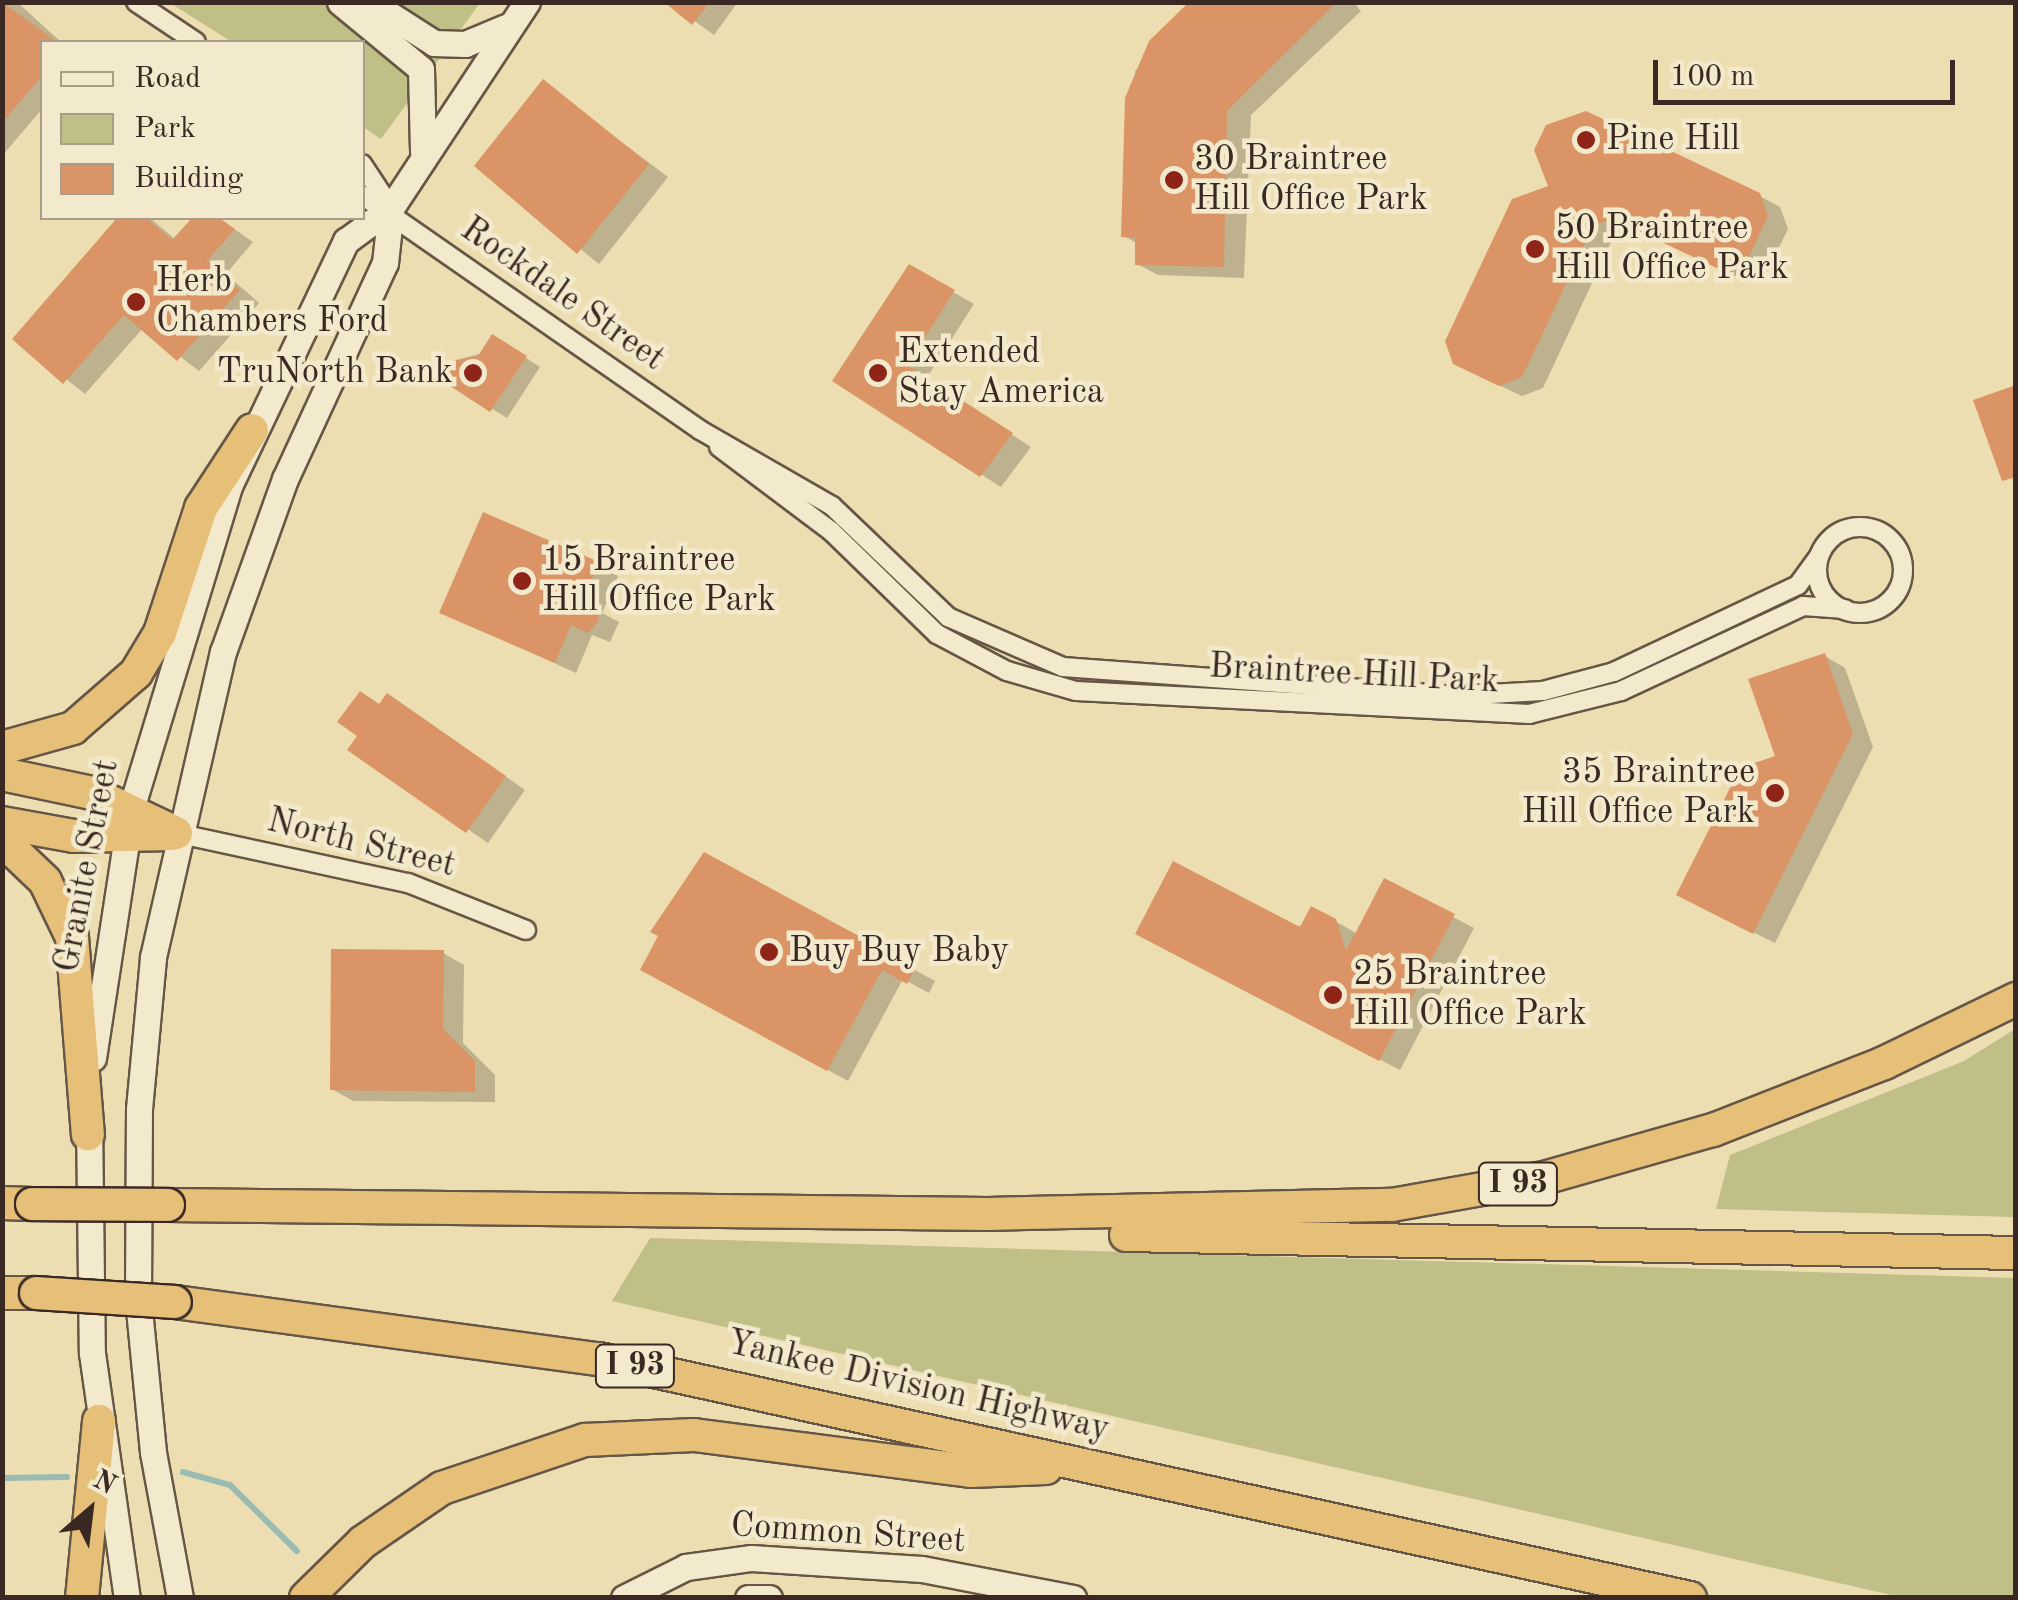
<!DOCTYPE html>
<style>
body{margin:0}
#map{position:relative;width:2018px;height:1600px;overflow:hidden;background:#eddeb2;font-family:"Old Standard TT",serif}
div>[style]{position:absolute}
.green>*{inset:0;background:#bfbf87}
.shadow>*{inset:0;background:#0003}
.stream>*{height:6px;margin:-3px;padding:0 3px;transform-origin:3px;border-radius:3px;background:#9abbb1}
.building>*{inset:0;background:#da9465}
.roads{filter:drop-shadow(2px 0 #665646) drop-shadow(-2px 0 #665646) drop-shadow(0 2px #665646) drop-shadow(0 -2px #665646)}
.street>*{height:18px;margin:-9px;padding:0 9px;transform-origin:9px;border-radius:9px;background:#f3eacd}
.street>.ring{margin:-9px;padding:0;box-sizing:content-box;background:none;border:18px solid #f3eacd;border-radius:50%}
.secondary>*{height:25px;margin:-12.5px;padding:0 12.5px;transform-origin:12.5px;border-radius:12.5px;background:#f3eacd}
.highway>*{height:32px;margin:-16px;padding:0 16px;transform-origin:16px;border-radius:16px;background:#e6bf79}
.bridges{filter:drop-shadow(2px 0 #392922) drop-shadow(-2px 0 #392922) drop-shadow(0 2px #392922) drop-shadow(0 -2px #392922)}
.highway-bridge>*{height:32px;margin:-16px;padding:0 16px;transform-origin:16px;border-radius:16px;background:#e6bf79}
.dots>*{width:28px;height:28px;translate:-50% -50%;box-sizing:border-box;border:5px solid #f3eacd;border-radius:50%}
span{translate:-50% -50%;white-space:nowrap;text-align:center;line-height:1.15;-webkit-text-stroke:9px #f3eacd;paint-order:stroke}
.shield-label span{padding:2px 8px;background:#f3eacd;border:2px solid;border-radius:8px;-webkit-text-stroke-width:0}
.shield-label{font-size:32px;color:#392922;font-weight:700}
.poi-label{font-size:35px;color:#392922}
.left{translate:0 -50%;text-align:left}
.right{translate:-100% -50%;text-align:right}
.street-label{font-size:35px;color:#392922}
.frame{position:absolute;inset:0;border:5px solid #392922;pointer-events:none}
.legend{position:absolute;left:40px;top:40px;width:325px;height:180px;box-sizing:border-box;background:#f3eacd;border:2px solid #a99d89;margin:0;padding:12px 18px;list-style:none;font-size:30px;color:#392922}
.legend li{display:flex;align-items:center;gap:20px;height:50px}
.legend b{width:50px;border:2px solid #a99d89}
.north{position:absolute;left:40px;top:1460px;width:100px;height:100px;-webkit-text-stroke:8px #f3eacd;paint-order:stroke;rotate:28deg;font-size:28px;font-weight:700;line-height:40px;text-align:center;color:#392922}
.north::after{content:'';display:block;margin:auto;width:35px;height:45px;background:#392922;clip-path:polygon(50% 0,100% 100%,50% 72%,0 100%)}
.scale{position:absolute;left:1653px;top:60px;width:302px;height:45px;box-sizing:border-box;border:5px solid #392922;border-top:0;padding-left:12px;font-size:30px;line-height:35px;white-space:nowrap;color:#392922;-webkit-text-stroke:8px #f3eacd;paint-order:stroke}
</style>
<div id="map">
<div class="green">
<i style="clip-path:polygon(170px 3px,480px 3px,381px 139px,363px 127px,362px 42px,232px 42px)"></i>
<i style="clip-path:polygon(2015px 1029px,2015px 1217px,1716px 1209px,1730px 1155px,1964px 1061px)"></i>
<i style="clip-path:polygon(650px 1238px,2015px 1278px,2015px 1597px,1900px 1597px,612px 1301px)"></i>
</div>
<div class="shadow">
<i style="clip-path:polygon(2px 2px,17px 2px,61px 42px,42px 42px,42px 109px,2px 156px)"></i>
<i style="clip-path:polygon(668px 2px,738px 2px,714px 35px)"></i>
<i style="clip-path:polygon(1193px 2px,1353px 2px,1361px 11px,1251px 115px,1244px 278px,1158px 275px,1137px 264px,1138px 244px,1124px 236px,1135px 71px)"></i>
<i style="clip-path:polygon(543px 83px,668px 177px,599px 264px,477px 165px)"></i>
<i style="clip-path:polygon(1758px 195px,1780px 207px,1788px 229px,1766px 274px,1746px 281px,1635px 229px,1614px 236px,1543px 388px,1522px 396px,1477px 375px,1513px 201px)"></i>
<i style="clip-path:polygon(121px 218px,150px 218px,176px 240px,195px 218px,223px 221px,253px 242px,226px 274px,259px 303px,199px 371px,143px 328px,85px 394px,15px 338px)"></i>
<i style="clip-path:polygon(909px 267px,974px 304px,926px 379px,1031px 447px,1001px 487px,836px 381px)"></i>
<i style="clip-path:polygon(508px 346px,540px 367px,507px 418px,427px 368px)"></i>
<i style="clip-path:polygon(598px 564px,618px 576px,602px 613px,619px 622px,610px 642px,592px 635px,576px 673px,442px 612px)"></i>
<i style="clip-path:polygon(1825px 656px,1845px 668px,1873px 747px,1775px 943px,1700px 906px)"></i>
<i style="clip-path:polygon(381px 706px,408px 708px,525px 790px,488px 843px,351px 749px)"></i>
<i style="clip-path:polygon(705px 855px,935px 981px,929px 993px,903px 979px,848px 1081px,664px 981px)"></i>
<i style="clip-path:polygon(1385px 881px,1474px 928px,1400px 1070px,1159px 945px,1335px 921px,1358px 934px)"></i>
<i style="clip-path:polygon(443px 953px,464px 965px,463px 1043px,495px 1075px,495px 1102px,353px 1101px,332px 1089px)"></i>
</div>
<div class="stream">
<i style="left:183px;top:1472px;width:49px;rotate:15.5deg"></i>
<i style="left:230px;top:1485px;width:94px;rotate:44.6deg"></i>
<i style="left:2px;top:1478px;width:65px;rotate:-0.9deg"></i>
</div>
<div class="building">
<i style="clip-path:polygon(2px 2px,57px 42px,42px 42px,42px 76px,2px 123px)"></i>
<i style="clip-path:polygon(664px 2px,710px 2px,692px 25px)"></i>
<i style="clip-path:polygon(1189px 2px,1337px 2px,1227px 111px,1224px 267px,1135px 265px,1135px 238px,1121px 237px,1125px 98px,1149px 41px)"></i>
<i style="clip-path:polygon(543px 79px,649px 164px,577px 254px,474px 166px)"></i>
<i style="clip-path:polygon(1586px 111px,1760px 193px,1768px 216px,1746px 263px,1723px 271px,1613px 219px,1594px 225px,1522px 377px,1499px 386px,1453px 364px,1445px 341px,1512px 199px,1548px 186px,1534px 150px,1546px 125px)"></i>
<i style="clip-path:polygon(117px 218px,146px 218px,172px 240px,192px 218px,219px 218px,235px 229px,207px 261px,240px 290px,177px 361px,124px 315px,63px 384px,12px 339px)"></i>
<i style="clip-path:polygon(909px 264px,955px 290px,907px 365px,1013px 433px,980px 477px,832px 381px)"></i>
<i style="clip-path:polygon(492px 334px,527px 356px,490px 412px,421px 367px,478px 356px)"></i>
<i style="clip-path:polygon(2016px 385px,2016px 477px,2002px 481px,1973px 400px)"></i>
<i style="clip-path:polygon(483px 512px,599px 562px,582px 601px,600px 609px,598px 622px,588px 633px,571px 625px,555px 663px,439px 613px)"></i>
<i style="clip-path:polygon(1825px 653px,1853px 734px,1753px 934px,1676px 895px,1740px 768px,1775px 756px,1748px 679px)"></i>
<i style="clip-path:polygon(360px 691px,379px 704px,387px 693px,506px 776px,466px 833px,347px 750px,357px 736px,337px 722px)"></i>
<i style="clip-path:polygon(704px 852px,916px 967px,907px 984px,882px 970px,827px 1071px,640px 970px,658px 936px,650px 932px)"></i>
<i style="clip-path:polygon(1173px 861px,1300px 927px,1311px 906px,1336px 919px,1346px 951px,1384px 878px,1455px 914px,1379px 1061px,1135px 934px)"></i>
<i style="clip-path:polygon(331px 949px,444px 950px,443px 1029px,475px 1061px,475px 1092px,330px 1090px)"></i>
</div>
<div class="roads">
<div class="street">
<i style="left:136px;top:2px;width:72px;rotate:33.7deg"></i>
<i style="left:362px;top:164px;width:53px;rotate:56.6deg"></i>
<i style="left:362px;top:195px;width:412px;rotate:34.8deg"></i>
<i style="left:700px;top:430px;width:152px;rotate:29.9deg"></i>
<i style="left:832px;top:506px;width:161px;rotate:43.7deg"></i>
<i style="left:948px;top:617px;width:125px;rotate:23.5deg"></i>
<i style="left:1063px;top:667px;width:392px;rotate:4.2deg"></i>
<i style="left:1454px;top:696px;width:89px;rotate:-3.2deg"></i>
<i style="left:1543px;top:691px;width:73px;rotate:-15deg"></i>
<i style="left:1614px;top:672px;width:204px;rotate:-25.3deg"></i>
<i style="left:1798px;top:585px;width:37px;rotate:-54deg"></i>
<i style="left:719px;top:447px;width:140px;rotate:36.9deg"></i>
<i style="left:831px;top:531px;width:148px;rotate:44.2deg"></i>
<i style="left:937px;top:634px;width:79px;rotate:27.9deg"></i>
<i style="left:1007px;top:671px;width:72px;rotate:16.2deg"></i>
<i style="left:1076px;top:691px;width:454px;rotate:2.9deg"></i>
<i style="left:1529px;top:714px;width:95px;rotate:-14deg"></i>
<i style="left:1621px;top:691px;width:201px;rotate:-25deg"></i>
<i style="left:1803px;top:606px;width:42px;rotate:4.1deg"></i>
<i class="ring" style="left:1817px;top:527px;width:68px;height:68px"></i>
<i style="left:176px;top:833px;width:237px;rotate:12.2deg"></i>
<i style="left:408px;top:883px;width:127px;rotate:21.7deg"></i>
</div>
<div class="secondary">
<i style="left:340px;top:2px;width:105px;rotate:39.6deg"></i>
<i style="left:421px;top:69px;width:83px;rotate:88.6deg"></i>
<i style="left:370px;top:2px;width:76px;rotate:32.6deg"></i>
<i style="left:434px;top:43px;width:31px;rotate:2deg"></i>
<i style="left:465px;top:44px;width:44px;rotate:-22.5deg"></i>
<i style="left:93px;top:1058px;width:252px;rotate:-81.3deg"></i>
<i style="left:131px;top:809px;width:338px;rotate:-73.1deg"></i>
<i style="left:229px;top:486px;width:272px;rotate:-64.5deg"></i>
<i style="left:346px;top:241px;width:56px;rotate:-36.3deg"></i>
<i style="left:391px;top:208px;width:247px;rotate:-56.6deg"></i>
<i style="left:89px;top:1118px;width:235px;rotate:89.3deg"></i>
<i style="left:92px;top:1353px;width:247px;rotate:81.9deg"></i>
<i style="left:180px;top:1598px;width:148px;rotate:-100.5deg"></i>
<i style="left:153px;top:1452px;width:155px;rotate:-95.6deg"></i>
<i style="left:138px;top:1298px;width:189px;rotate:-89.7deg"></i>
<i style="left:139px;top:1109px;width:153px;rotate:-84.7deg"></i>
<i style="left:153px;top:957px;width:313px;rotate:-77.1deg"></i>
<i style="left:223px;top:652px;width:184px;rotate:-70.3deg"></i>
<i style="left:285px;top:479px;width:238px;rotate:-65.2deg"></i>
<i style="left:385px;top:263px;width:55px;rotate:-83.8deg"></i>
<i style="left:624px;top:1598px;width:69px;rotate:-26.6deg"></i>
<i style="left:686px;top:1567px;width:66px;rotate:-7.9deg"></i>
<i style="left:751px;top:1558px;width:171px;rotate:3.7deg"></i>
<i style="left:922px;top:1569px;width:154px;rotate:10.9deg"></i>
<i style="left:748px;top:1598px;width:21px"></i>
</div>
<div class="highway">
<i style="left:2px;top:748px;width:74px;rotate:-15.7deg"></i>
<i style="left:73px;top:728px;width:84px;rotate:-41.1deg"></i>
<i style="left:136px;top:673px;width:47px;rotate:-59deg"></i>
<i style="left:160px;top:633px;width:132px;rotate:-71.8deg"></i>
<i style="left:201px;top:508px;width:93px;rotate:-56.8deg"></i>
<i style="left:2px;top:774px;width:92px;rotate:11.9deg"></i>
<i style="left:92px;top:793px;width:93px;rotate:25.5deg"></i>
<i style="left:2px;top:823px;width:73px;rotate:10.2deg"></i>
<i style="left:74px;top:836px;width:98px;rotate:-1.2deg"></i>
<i style="left:2px;top:840px;width:59px;rotate:43.6deg"></i>
<i style="left:45px;top:881px;width:62px;rotate:64.3deg"></i>
<i style="left:72px;top:937px;width:198px;rotate:85.4deg"></i>
<i style="left:2px;top:1203px;width:30px;rotate:2deg"></i>
<i style="left:168px;top:1205px;width:820px;rotate:0.63deg"></i>
<i style="left:988px;top:1214px;width:404px;rotate:-1.3deg"></i>
<i style="left:1392px;top:1205px;width:154px;rotate:-10.1deg"></i>
<i style="left:1544px;top:1178px;width:176px;rotate:-15.9deg"></i>
<i style="left:1713px;top:1130px;width:184px;rotate:-21.4deg"></i>
<i style="left:1884px;top:1063px;width:147px;rotate:-25.9deg"></i>
<i style="left:1126px;top:1235px;width:890px;rotate:1.16deg"></i>
<i style="left:2px;top:1293px;width:34px"></i>
<i style="left:175px;top:1302px;width:428px;rotate:7.7deg"></i>
<i style="left:599px;top:1359px;width:1117px;rotate:12.36deg"></i>
<i style="left:82px;top:1598px;width:178px;rotate:-84.5deg"></i>
<i style="left:306px;top:1598px;width:80px;rotate:-44.5deg"></i>
<i style="left:363px;top:1542px;width:96px;rotate:-34.4deg"></i>
<i style="left:442px;top:1488px;width:151px;rotate:-18.6deg"></i>
<i style="left:585px;top:1440px;width:109px;rotate:-2.6deg"></i>
<i style="left:694px;top:1435px;width:279px;rotate:7.4deg"></i>
<i style="left:971px;top:1471px;width:75px;rotate:-2.3deg"></i>
</div>
</div>
<div class="bridges">
<div class="highway-bridge">
<i style="left:32px;top:1204px;width:136px;rotate:0.4deg"></i>
<i style="left:36px;top:1293px;width:139px;rotate:3.7deg"></i>
</div>
</div>
<div class="dots">
<i style="left:1586px;top:140px;background:#8f2418"></i>
<i style="left:1174px;top:180px;background:#8f2418"></i>
<i style="left:1535px;top:249px;background:#8f2418"></i>
<i style="left:136px;top:302px;background:#8f2418"></i>
<i style="left:473px;top:373px;background:#8f2418"></i>
<i style="left:878px;top:373px;background:#8f2418"></i>
<i style="left:522px;top:581px;background:#8f2418"></i>
<i style="left:1775px;top:793px;background:#8f2418"></i>
<i style="left:769px;top:952px;background:#8f2418"></i>
<i style="left:1333px;top:995px;background:#8f2418"></i>
</div>
<div class="shield-label">
<span style="left:1518px;top:1184px">I 93</span>
<span style="left:635px;top:1366px">I 93</span>
</div>
<div class="poi-label">
<span class="left" style="left:1606px;top:140px">Pine Hill</span>
<span class="left" style="left:1194px;top:180px">30 Braintree<br>Hill Office Park</span>
<span class="left" style="left:1555px;top:249px">50 Braintree<br>Hill Office Park</span>
<span class="left" style="left:156px;top:302px">Herb<br>Chambers Ford</span>
<span class="left" style="left:898px;top:373px">Extended<br>Stay America</span>
<span class="right" style="left:453px;top:373px">TruNorth Bank</span>
<span class="left" style="left:542px;top:581px">15 Braintree<br>Hill Office Park</span>
<span class="right" style="left:1755px;top:793px">35 Braintree<br>Hill Office Park</span>
<span class="left" style="left:789px;top:952px">Buy Buy Baby</span>
<span class="left" style="left:1353px;top:995px">25 Braintree<br>Hill Office Park</span>
</div>
<div class="street-label">
<span style="left:562px;top:295px;rotate:35deg">Rockdale Street</span>
<span style="left:1354px;top:675px;rotate:3deg">Braintree Hill Park</span>
<span style="left:361px;top:844px;rotate:14deg">North Street</span>
<span style="left:88px;top:866px;rotate:-79deg">Granite Street</span>
<span style="left:918px;top:1387px;rotate:13deg">Yankee Division Highway</span>
<span style="left:848px;top:1534px;rotate:4deg">Common Street</span>
</div>
<div class="frame"></div>
<ul class="legend">
<li><b style="height:12px;background:#f3eacd"></b>Road</li>
<li><b style="height:28px;background:#bfbf87"></b>Park</li>
<li><b style="height:28px;background:#da9465"></b>Building</li>
</ul>
<div class="north">N</div>
<div class="scale">100 m</div>
</div>
